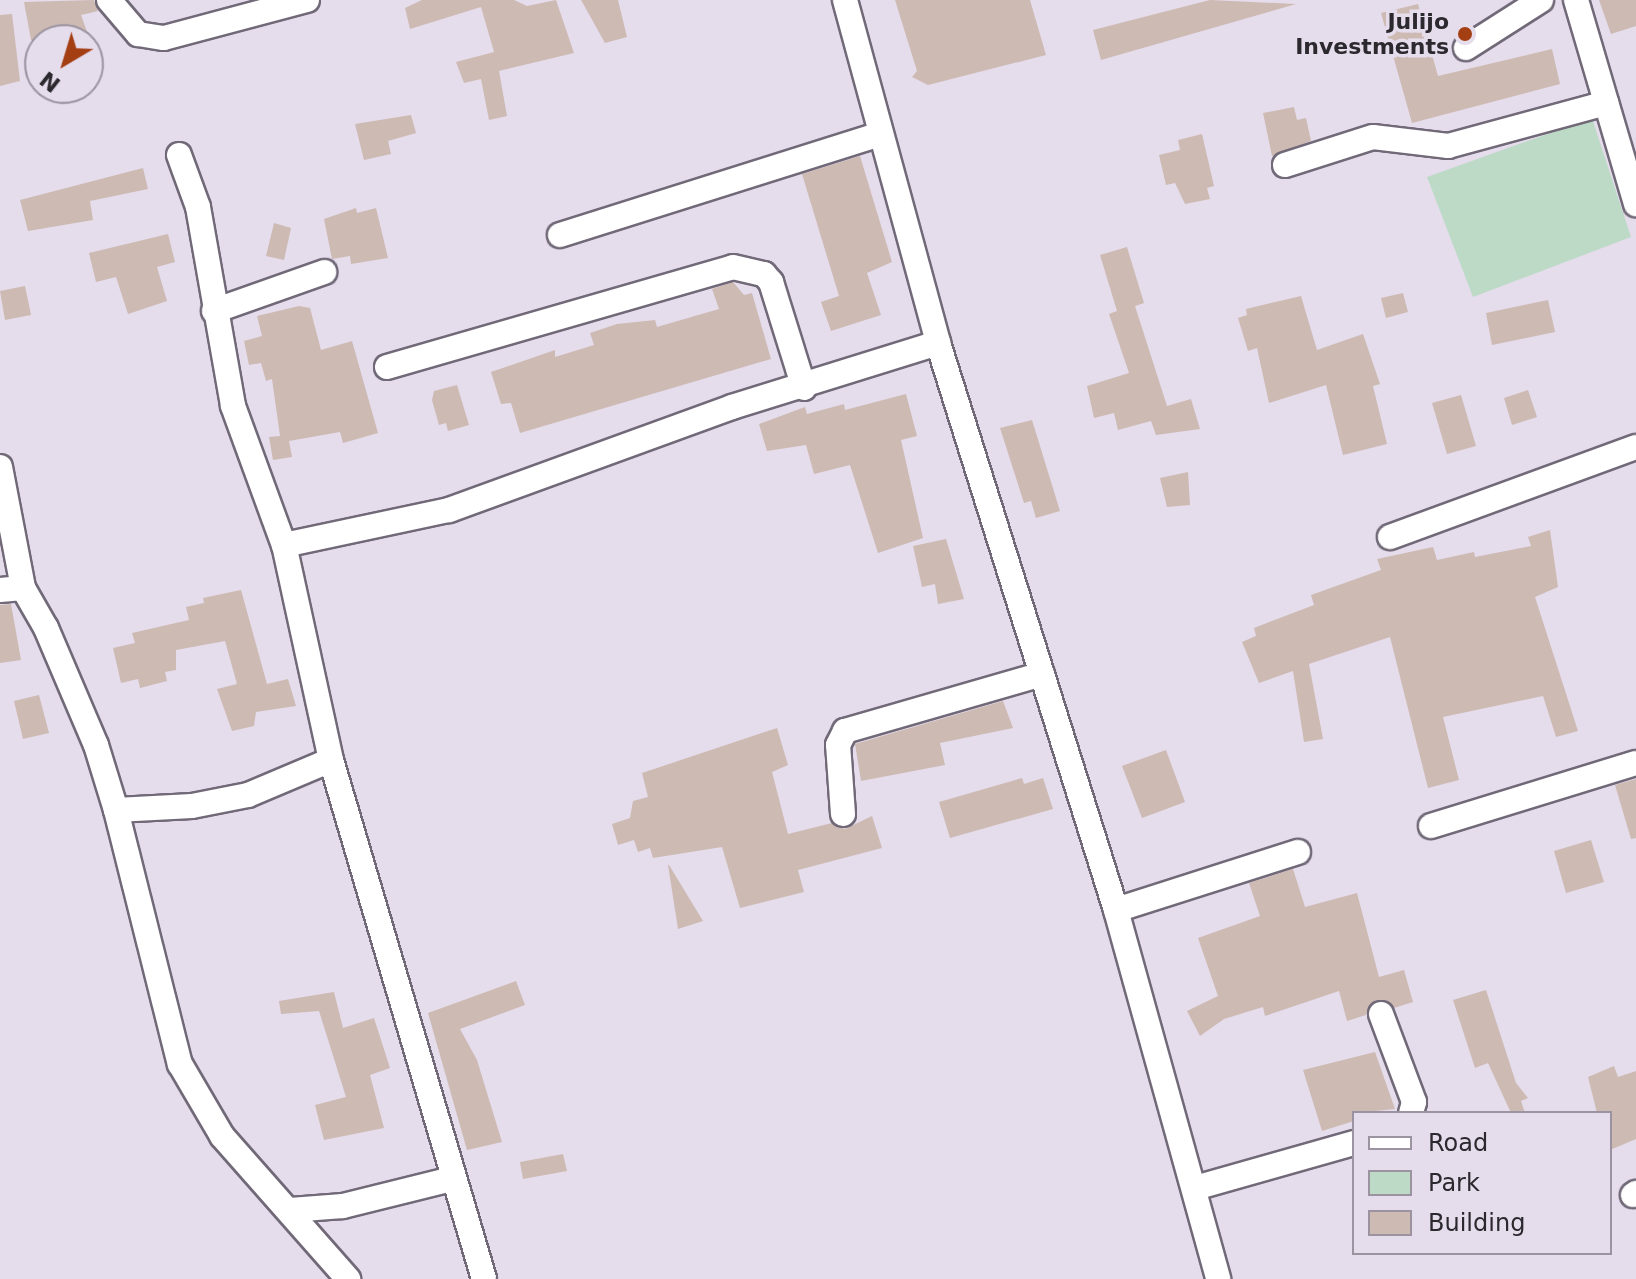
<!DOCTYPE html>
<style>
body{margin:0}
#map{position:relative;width:1636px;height:1279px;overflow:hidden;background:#e5dcec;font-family:"DejaVu Sans",sans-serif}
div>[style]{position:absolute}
.green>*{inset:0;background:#bddac7}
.building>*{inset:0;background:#cdbab3}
.roads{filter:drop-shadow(2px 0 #716978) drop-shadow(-2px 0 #716978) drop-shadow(0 2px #716978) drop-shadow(0 -2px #716978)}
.minor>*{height:24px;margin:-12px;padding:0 12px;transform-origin:12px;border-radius:12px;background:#fff}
.dots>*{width:22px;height:22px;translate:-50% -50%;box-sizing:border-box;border:4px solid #e5dcec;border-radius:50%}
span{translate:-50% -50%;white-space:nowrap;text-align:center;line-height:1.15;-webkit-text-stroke:7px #e5dcec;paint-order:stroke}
.poi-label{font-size:22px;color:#2b282e;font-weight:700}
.right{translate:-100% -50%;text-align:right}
.legend{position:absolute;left:1352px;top:1111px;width:260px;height:144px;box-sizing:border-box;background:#e5dcec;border:2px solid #9b94a0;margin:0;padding:10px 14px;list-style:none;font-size:24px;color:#2b282e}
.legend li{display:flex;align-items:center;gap:16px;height:40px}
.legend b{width:40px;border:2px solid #9b94a0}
.north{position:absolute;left:24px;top:24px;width:80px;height:80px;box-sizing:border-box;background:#e5dcec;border:2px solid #9b94a0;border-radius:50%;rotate:218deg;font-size:22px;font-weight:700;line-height:32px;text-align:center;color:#2b282e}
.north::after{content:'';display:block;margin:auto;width:28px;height:36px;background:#a43e13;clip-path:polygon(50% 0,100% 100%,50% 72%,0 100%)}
</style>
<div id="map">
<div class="green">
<i style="clip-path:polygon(1592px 118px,1631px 237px,1473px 297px,1427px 177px)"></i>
</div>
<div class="building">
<i style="clip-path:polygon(94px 0,98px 11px,81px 15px,90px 40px,31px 40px,24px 2px)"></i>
<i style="clip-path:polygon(422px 0,514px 0,527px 6px,556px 0,574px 53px,499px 71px,507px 116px,489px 120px,481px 79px,464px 83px,456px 62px,494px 52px,481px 7px,410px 29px,405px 8px)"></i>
<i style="clip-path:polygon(581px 0,618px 0,627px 37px,605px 43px)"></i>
<i style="clip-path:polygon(895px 0,1030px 0,1046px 55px,928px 85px,912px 77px,917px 71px)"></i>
<i style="clip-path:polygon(1210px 0,1296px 4px,1101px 60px,1093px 30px)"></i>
<i style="clip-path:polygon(1599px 0,1636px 0,1636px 26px,1611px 34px)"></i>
<i style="clip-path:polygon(1418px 4px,1438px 76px,1552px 49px,1560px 84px,1412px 123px,1381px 13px)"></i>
<i style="clip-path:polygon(12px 14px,20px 81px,0 86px,0 15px)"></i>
<i style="clip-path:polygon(1294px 107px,1297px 120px,1306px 118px,1311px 141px,1272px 156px,1263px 113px)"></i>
<i style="clip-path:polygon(411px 115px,416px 133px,388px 141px,391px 154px,364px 160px,355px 124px)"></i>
<i style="clip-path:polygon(1202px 134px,1214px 186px,1207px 188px,1210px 199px,1185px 204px,1175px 183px,1166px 185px,1159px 155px,1180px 150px,1178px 140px)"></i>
<i style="clip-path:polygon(860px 156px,892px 262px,867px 273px,881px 315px,831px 331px,821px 302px,839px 296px,802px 174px)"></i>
<i style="clip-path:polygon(143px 168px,148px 189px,90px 201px,93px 220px,28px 231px,20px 200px)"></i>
<i style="clip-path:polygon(356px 208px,357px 213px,376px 208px,388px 258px,351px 264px,350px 256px,332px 259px,324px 219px)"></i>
<i style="clip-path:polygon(274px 223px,291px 228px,284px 260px,266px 256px)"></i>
<i style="clip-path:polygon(168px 234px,175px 262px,157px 267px,167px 301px,128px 314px,116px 277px,96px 282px,89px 253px)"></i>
<i style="clip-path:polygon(1127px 247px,1144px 303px,1135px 306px,1167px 406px,1191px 399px,1200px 429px,1156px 435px,1151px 421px,1118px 430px,1114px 413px,1094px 418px,1087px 386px,1129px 373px,1109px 314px,1117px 311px,1100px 255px)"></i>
<i style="clip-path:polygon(733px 282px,744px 295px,752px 293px,771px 359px,520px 433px,511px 403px,501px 404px,491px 372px,555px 350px,555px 357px,594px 345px,590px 333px,617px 324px,655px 320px,657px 327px,719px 309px,712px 289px)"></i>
<i style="clip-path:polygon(25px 286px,31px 315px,5px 320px,0 291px)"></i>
<i style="clip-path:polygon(1403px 293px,1408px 312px,1386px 318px,1381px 298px)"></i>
<i style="clip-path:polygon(1301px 296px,1317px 350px,1363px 334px,1380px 384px,1373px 386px,1387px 444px,1343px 455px,1326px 385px,1269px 403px,1257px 348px,1248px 351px,1238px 318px,1247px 315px,1246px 309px)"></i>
<i style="clip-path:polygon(1548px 300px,1555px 332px,1492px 345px,1486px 313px)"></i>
<i style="clip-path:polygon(299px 306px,310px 308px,321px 350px,352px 341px,378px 433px,343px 443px,340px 432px,289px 441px,292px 457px,273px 460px,269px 437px,280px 436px,272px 379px,266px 381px,261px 363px,249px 365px,244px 341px,262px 336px,257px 316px)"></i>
<i style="clip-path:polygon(457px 385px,469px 425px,448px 431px,446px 423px,439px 425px,432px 400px,434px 391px)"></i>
<i style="clip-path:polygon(1528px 390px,1537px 417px,1512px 425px,1504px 398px)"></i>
<i style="clip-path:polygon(906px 394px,917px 436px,901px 440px,923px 538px,878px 553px,850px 465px,814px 474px,806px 445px,767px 451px,759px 424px,805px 407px,807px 414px,844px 404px,845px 410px)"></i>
<i style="clip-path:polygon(1461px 395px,1476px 446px,1447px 454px,1432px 403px)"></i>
<i style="clip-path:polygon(1032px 420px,1060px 511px,1036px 518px,1031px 501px,1024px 503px,1000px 428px)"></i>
<i style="clip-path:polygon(1188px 472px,1190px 505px,1167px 507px,1160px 478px)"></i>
<i style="clip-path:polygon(1550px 530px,1558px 587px,1535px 597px,1578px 731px,1556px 737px,1543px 696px,1443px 717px,1459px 780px,1428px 788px,1390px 637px,1309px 664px,1323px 739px,1304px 742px,1293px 671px,1259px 683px,1242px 642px,1256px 636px,1254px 628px,1314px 605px,1311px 595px,1381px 570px,1377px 559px,1433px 547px,1437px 560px,1474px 552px,1475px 557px,1531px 546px,1528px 537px)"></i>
<i style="clip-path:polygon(946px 539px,964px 599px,938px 604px,935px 584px,922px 587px,913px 546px)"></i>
<i style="clip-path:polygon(241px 590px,267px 684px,288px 679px,296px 706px,256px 712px,254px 726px,232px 731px,217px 689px,237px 684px,225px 641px,176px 650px,176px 670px,165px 672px,167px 681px,140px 688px,138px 679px,121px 683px,113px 648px,135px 643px,132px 633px,189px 620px,186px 607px,204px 603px,203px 598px)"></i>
<i style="clip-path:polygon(11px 604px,21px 660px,0 663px,0 605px)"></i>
<i style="clip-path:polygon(39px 695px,49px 733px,23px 739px,14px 701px)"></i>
<i style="clip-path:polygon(1003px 701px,1013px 728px,940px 743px,945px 765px,861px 781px,855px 744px)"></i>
<i style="clip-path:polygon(777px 728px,788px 765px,772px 772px,788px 834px,832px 823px,845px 829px,872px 816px,882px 848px,798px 870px,804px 892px,740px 908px,722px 847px,653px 858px,650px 848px,638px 852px,634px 840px,618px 845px,612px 824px,630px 818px,633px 801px,648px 797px,642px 773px)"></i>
<i style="clip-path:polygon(1166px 750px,1185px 802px,1142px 818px,1122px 766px)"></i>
<i style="clip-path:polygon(1022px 778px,1024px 784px,1043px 778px,1053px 809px,950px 838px,939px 802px)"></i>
<i style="clip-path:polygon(1636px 779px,1636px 838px,1631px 839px,1615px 785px)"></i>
<i style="clip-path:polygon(1591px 840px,1604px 882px,1566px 893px,1554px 851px)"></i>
<i style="clip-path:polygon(668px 865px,669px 865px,703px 921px,678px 929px)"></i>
<i style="clip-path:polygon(1293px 869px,1305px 907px,1357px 893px,1379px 977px,1404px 970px,1413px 1002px,1394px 1008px,1376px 1000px,1366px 1015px,1347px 1021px,1339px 991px,1265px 1016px,1263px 1007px,1224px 1019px,1200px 1036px,1187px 1011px,1218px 996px,1198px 938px,1260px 916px,1249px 883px)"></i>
<i style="clip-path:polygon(516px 981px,525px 1005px,460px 1029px,477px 1060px,502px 1142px,467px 1150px,428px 1013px)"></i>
<i style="clip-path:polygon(1486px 990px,1516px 1083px,1528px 1098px,1521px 1101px,1525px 1113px,1511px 1113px,1488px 1063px,1475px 1068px,1453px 1000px)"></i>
<i style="clip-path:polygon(334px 992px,343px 1028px,374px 1018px,390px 1068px,370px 1075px,384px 1128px,324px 1140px,315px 1105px,346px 1097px,319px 1011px,281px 1014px,279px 1001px)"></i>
<i style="clip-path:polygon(1375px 1052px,1395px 1109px,1354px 1113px,1354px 1121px,1322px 1131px,1303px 1070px)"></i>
<i style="clip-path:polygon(1614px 1066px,1618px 1077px,1636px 1071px,1636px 1139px,1610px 1150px,1610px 1113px,1597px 1113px,1588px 1077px)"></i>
<i style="clip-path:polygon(563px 1154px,567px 1171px,523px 1179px,520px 1162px)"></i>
</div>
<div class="roads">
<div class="minor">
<i style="left:109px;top:0;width:45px;rotate:49.5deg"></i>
<i style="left:138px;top:34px;width:26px;rotate:9deg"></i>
<i style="left:164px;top:38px;width:148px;rotate:-14.9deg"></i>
<i style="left:845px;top:0;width:355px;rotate:74.8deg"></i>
<i style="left:938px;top:343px;width:594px;rotate:72.57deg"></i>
<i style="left:1116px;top:910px;width:383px;rotate:74.5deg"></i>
<i style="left:1576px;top:0;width:213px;rotate:73.6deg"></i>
<i style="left:1466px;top:48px;width:89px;rotate:-32.6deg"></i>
<i style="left:179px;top:155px;width:55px;rotate:69.9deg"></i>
<i style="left:198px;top:207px;width:202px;rotate:80deg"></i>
<i style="left:233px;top:406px;width:148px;rotate:69.9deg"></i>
<i style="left:284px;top:545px;width:169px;rotate:-12deg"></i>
<i style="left:449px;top:510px;width:301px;rotate:-20deg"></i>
<i style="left:732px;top:407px;width:216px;rotate:-17.3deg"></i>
<i style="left:1285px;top:165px;width:92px;rotate:-17.7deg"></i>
<i style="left:1373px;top:137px;width:76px;rotate:6.8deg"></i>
<i style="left:1448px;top:146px;width:164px;rotate:-15.2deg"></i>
<i style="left:560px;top:235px;width:336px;rotate:-17.5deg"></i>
<i style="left:214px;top:311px;width:117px;rotate:-19.5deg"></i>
<i style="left:387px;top:367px;width:360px;rotate:-16.1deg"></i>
<i style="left:733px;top:267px;width:32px;rotate:13deg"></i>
<i style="left:764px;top:274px;width:11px;rotate:49deg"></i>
<i style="left:771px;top:282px;width:111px;rotate:72.7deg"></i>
<i style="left:0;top:467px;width:123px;rotate:79.2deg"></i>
<i style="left:1390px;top:537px;width:262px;rotate:-20.1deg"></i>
<i style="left:0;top:590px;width:23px;rotate:-5deg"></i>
<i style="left:23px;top:588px;width:46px;rotate:60.1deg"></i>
<i style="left:46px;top:628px;width:127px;rotate:66.9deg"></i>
<i style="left:96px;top:745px;width:68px;rotate:72.9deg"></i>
<i style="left:116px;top:810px;width:76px;rotate:-3deg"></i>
<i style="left:192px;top:806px;width:57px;rotate:-11.1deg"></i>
<i style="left:248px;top:795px;width:90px;rotate:-22.9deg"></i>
<i style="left:331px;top:760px;width:220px;rotate:-102.3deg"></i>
<i style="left:331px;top:760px;width:541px;rotate:73.57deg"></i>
<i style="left:116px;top:810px;width:262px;rotate:75.9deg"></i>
<i style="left:180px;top:1064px;width:83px;rotate:59.7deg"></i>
<i style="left:222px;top:1136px;width:191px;rotate:48.6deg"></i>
<i style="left:843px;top:814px;width:69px;rotate:-94.1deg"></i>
<i style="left:838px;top:745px;width:16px;rotate:-63deg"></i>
<i style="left:845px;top:731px;width:205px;rotate:-16.1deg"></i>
<i style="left:1431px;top:826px;width:214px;rotate:-17.1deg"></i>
<i style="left:1116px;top:910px;width:191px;rotate:-17.7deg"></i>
<i style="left:1381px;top:1014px;width:94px;rotate:69.4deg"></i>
<i style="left:1414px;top:1102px;width:11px;rotate:105deg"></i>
<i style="left:1195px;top:1188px;width:165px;rotate:-15.8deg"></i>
<i style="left:1633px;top:1195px;width:4px;rotate:-34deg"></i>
<i style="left:290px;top:1210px;width:53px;rotate:-4.3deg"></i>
<i style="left:343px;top:1206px;width:112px;rotate:-13.9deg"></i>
</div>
</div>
<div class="dots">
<i style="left:1465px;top:34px;background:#a43e13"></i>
</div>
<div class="poi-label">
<span class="right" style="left:1449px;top:34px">Julijo<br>Investments</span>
</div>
<ul class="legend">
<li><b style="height:10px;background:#fff"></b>Road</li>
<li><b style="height:22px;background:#bddac7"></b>Park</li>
<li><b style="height:22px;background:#cdbab3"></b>Building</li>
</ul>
<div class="north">N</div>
</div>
